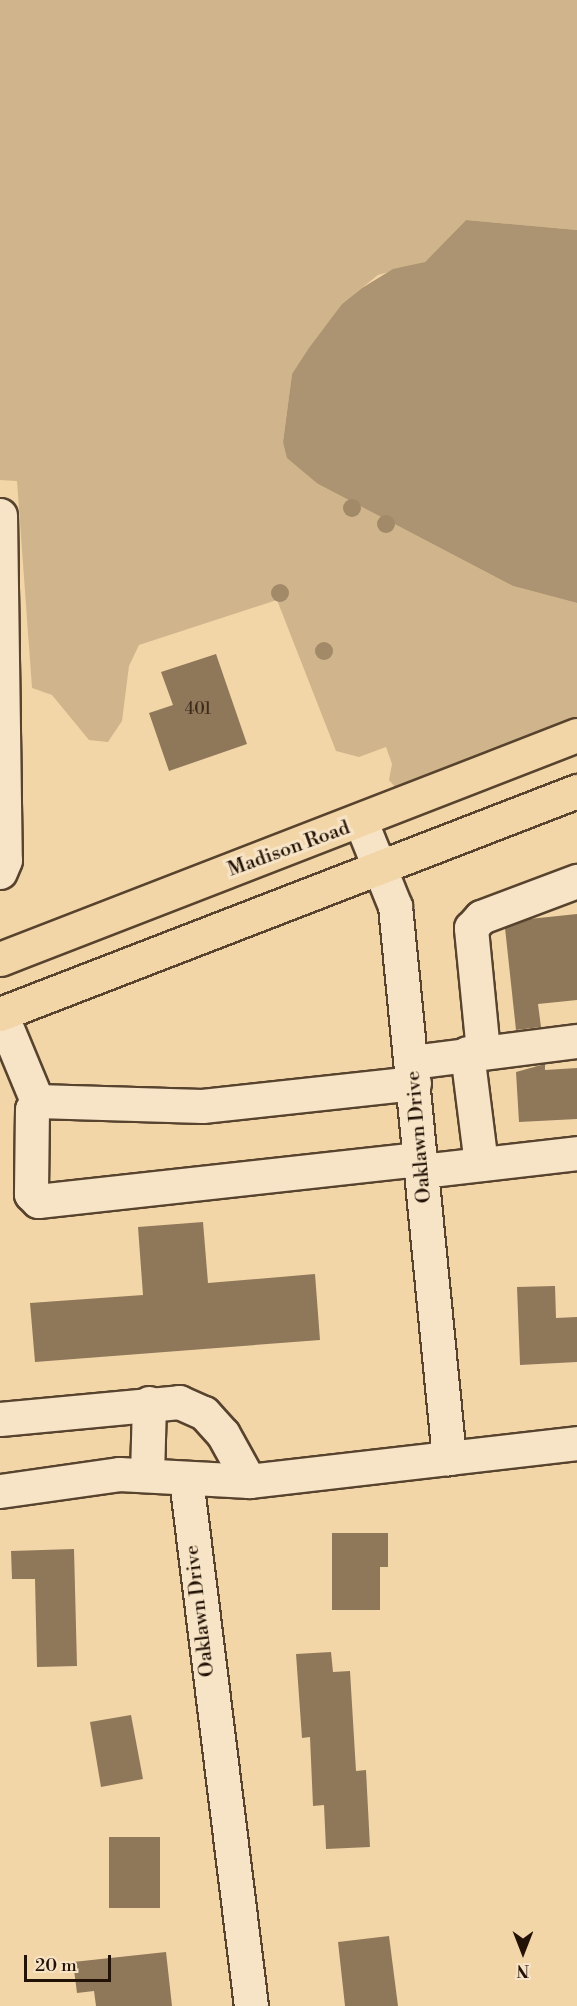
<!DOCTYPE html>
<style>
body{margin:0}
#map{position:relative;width:577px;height:2006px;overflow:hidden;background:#f3d6a8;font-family:"Libre Bodoni",serif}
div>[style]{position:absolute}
.green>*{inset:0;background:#d0b58c}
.water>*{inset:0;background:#ac9371}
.building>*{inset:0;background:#8f785a}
.roads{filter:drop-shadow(2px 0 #57432e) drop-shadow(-2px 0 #57432e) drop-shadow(0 2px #57432e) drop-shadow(0 -2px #57432e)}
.minor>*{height:33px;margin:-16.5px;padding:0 16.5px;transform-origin:16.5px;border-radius:16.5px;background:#f7e4c6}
.major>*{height:33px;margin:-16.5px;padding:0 16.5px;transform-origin:16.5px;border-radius:16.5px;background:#f3d6a8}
.trees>*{width:18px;height:18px;margin:-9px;border-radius:50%;background:#a28a69}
span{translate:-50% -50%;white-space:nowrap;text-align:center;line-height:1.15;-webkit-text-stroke:6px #f7e4c6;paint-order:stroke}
.number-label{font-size:16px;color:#3e2c1b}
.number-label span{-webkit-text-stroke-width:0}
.street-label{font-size:20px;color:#231206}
.north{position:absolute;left:493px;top:1922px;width:60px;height:60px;-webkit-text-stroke:4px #f7e4c6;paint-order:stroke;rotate:180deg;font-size:16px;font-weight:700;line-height:24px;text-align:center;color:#231206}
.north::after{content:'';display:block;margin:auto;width:21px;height:27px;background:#231206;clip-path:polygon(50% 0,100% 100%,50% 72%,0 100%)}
.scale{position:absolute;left:24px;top:1955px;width:87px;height:27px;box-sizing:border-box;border:3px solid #231206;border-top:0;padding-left:8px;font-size:18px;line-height:21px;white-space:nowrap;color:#231206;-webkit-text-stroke:4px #f7e4c6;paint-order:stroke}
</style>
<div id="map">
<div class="green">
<i style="clip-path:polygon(0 0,577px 0,577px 230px,466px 220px,425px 262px,378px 275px,342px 304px,292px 374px,283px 442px,318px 484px,513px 586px,577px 603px,577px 720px,396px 788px,389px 780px,392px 764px,386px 747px,359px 757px,336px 751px,277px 600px,139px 645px,129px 666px,122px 721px,108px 742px,89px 740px,52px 695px,32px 688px,17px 481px,0 480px)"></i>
</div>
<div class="water">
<i style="clip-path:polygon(466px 220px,577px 230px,577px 603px,513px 586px,318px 484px,287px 458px,283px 442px,292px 374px,309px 348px,342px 304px,362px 288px,393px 269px,425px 262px)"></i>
</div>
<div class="building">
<i style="clip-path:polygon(216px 654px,247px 744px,169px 771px,149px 713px,173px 705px,161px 672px)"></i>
<i style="clip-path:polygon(577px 914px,577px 1000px,538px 1004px,541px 1027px,516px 1030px,505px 928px,529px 919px)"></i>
<i style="clip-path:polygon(545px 1064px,545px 1070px,577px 1068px,577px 1119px,519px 1122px,516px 1072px)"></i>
<i style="clip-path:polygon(203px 1222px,208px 1283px,315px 1274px,320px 1340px,35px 1362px,30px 1303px,143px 1295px,138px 1227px)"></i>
<i style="clip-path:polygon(555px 1286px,556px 1318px,577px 1317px,577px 1362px,520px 1365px,517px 1287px)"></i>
<i style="clip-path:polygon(332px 1533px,388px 1533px,388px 1567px,380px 1567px,380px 1610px,332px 1610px)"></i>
<i style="clip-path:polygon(74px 1549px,77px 1666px,37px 1667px,35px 1579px,12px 1579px,11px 1551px)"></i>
<i style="clip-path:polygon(331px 1652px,333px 1672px,350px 1671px,356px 1771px,366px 1770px,370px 1847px,326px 1849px,324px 1805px,313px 1806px,310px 1737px,302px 1738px,296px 1654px)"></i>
<i style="clip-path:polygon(131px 1715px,143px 1779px,101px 1787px,90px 1722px)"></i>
<i style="clip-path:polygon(109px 1837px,160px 1837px,160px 1908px,109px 1908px)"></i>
<i style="clip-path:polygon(389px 1936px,398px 2006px,345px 2006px,338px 1942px)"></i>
<i style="clip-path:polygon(166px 1952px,172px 2006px,96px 2006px,94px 1991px,77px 1993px,73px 1962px)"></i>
</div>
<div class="roads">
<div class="minor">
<i style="left:0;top:515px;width:345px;rotate:89.2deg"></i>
<i style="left:5px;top:860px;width:13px;rotate:113deg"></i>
<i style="left:361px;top:822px;width:91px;rotate:68deg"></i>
<i style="left:395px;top:906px;width:555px;rotate:84.41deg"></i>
<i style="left:1px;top:1014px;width:94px;rotate:67.5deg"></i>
<i style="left:483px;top:1051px;width:124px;rotate:-95.6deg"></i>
<i style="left:471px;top:928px;width:15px;rotate:-48deg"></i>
<i style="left:481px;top:917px;width:103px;rotate:-20.6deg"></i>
<i style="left:467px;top:1053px;width:112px;rotate:82.8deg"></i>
<i style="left:412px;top:1062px;width:166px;rotate:-7.3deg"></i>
<i style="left:414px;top:1083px;width:213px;rotate:173.8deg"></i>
<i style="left:202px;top:1106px;width:165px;rotate:-178.3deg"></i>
<i style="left:37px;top:1101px;width:9px;rotate:122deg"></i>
<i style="left:32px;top:1109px;width:85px;rotate:90.7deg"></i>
<i style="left:31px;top:1194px;width:10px;rotate:45deg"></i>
<i style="left:38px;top:1201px;width:385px;rotate:-6.3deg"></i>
<i style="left:422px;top:1171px;width:156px;rotate:-6.6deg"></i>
<i style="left:0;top:1419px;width:180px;rotate:-5.4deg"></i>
<i style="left:179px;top:1402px;width:27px;rotate:24deg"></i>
<i style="left:204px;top:1413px;width:28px;rotate:48deg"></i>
<i style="left:223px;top:1434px;width:54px;rotate:61deg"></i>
<i style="left:147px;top:1475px;width:72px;rotate:-88.4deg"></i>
<i style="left:186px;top:1479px;width:531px;rotate:82.97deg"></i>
<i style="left:0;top:1491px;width:120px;rotate:-8.1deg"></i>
<i style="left:119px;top:1474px;width:130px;rotate:3.1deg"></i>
<i style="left:249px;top:1481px;width:330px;rotate:-6.6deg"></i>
</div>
<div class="major">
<i style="left:0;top:959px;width:619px;rotate:-21.22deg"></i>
<i style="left:0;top:1014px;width:619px;rotate:-21.13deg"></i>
</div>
</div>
<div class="trees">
<i style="left:352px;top:508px"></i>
<i style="left:386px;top:524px"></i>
<i style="left:280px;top:593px"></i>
<i style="left:324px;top:651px"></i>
</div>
<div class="number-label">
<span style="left:198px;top:709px">401</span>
</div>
<div class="street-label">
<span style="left:289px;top:849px;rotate:-20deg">Madison Road</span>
<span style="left:419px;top:1137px;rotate:-95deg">Oaklawn Drive</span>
<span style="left:200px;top:1611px;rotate:-97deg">Oaklawn Drive</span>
</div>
<div class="north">N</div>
<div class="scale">20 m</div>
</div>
